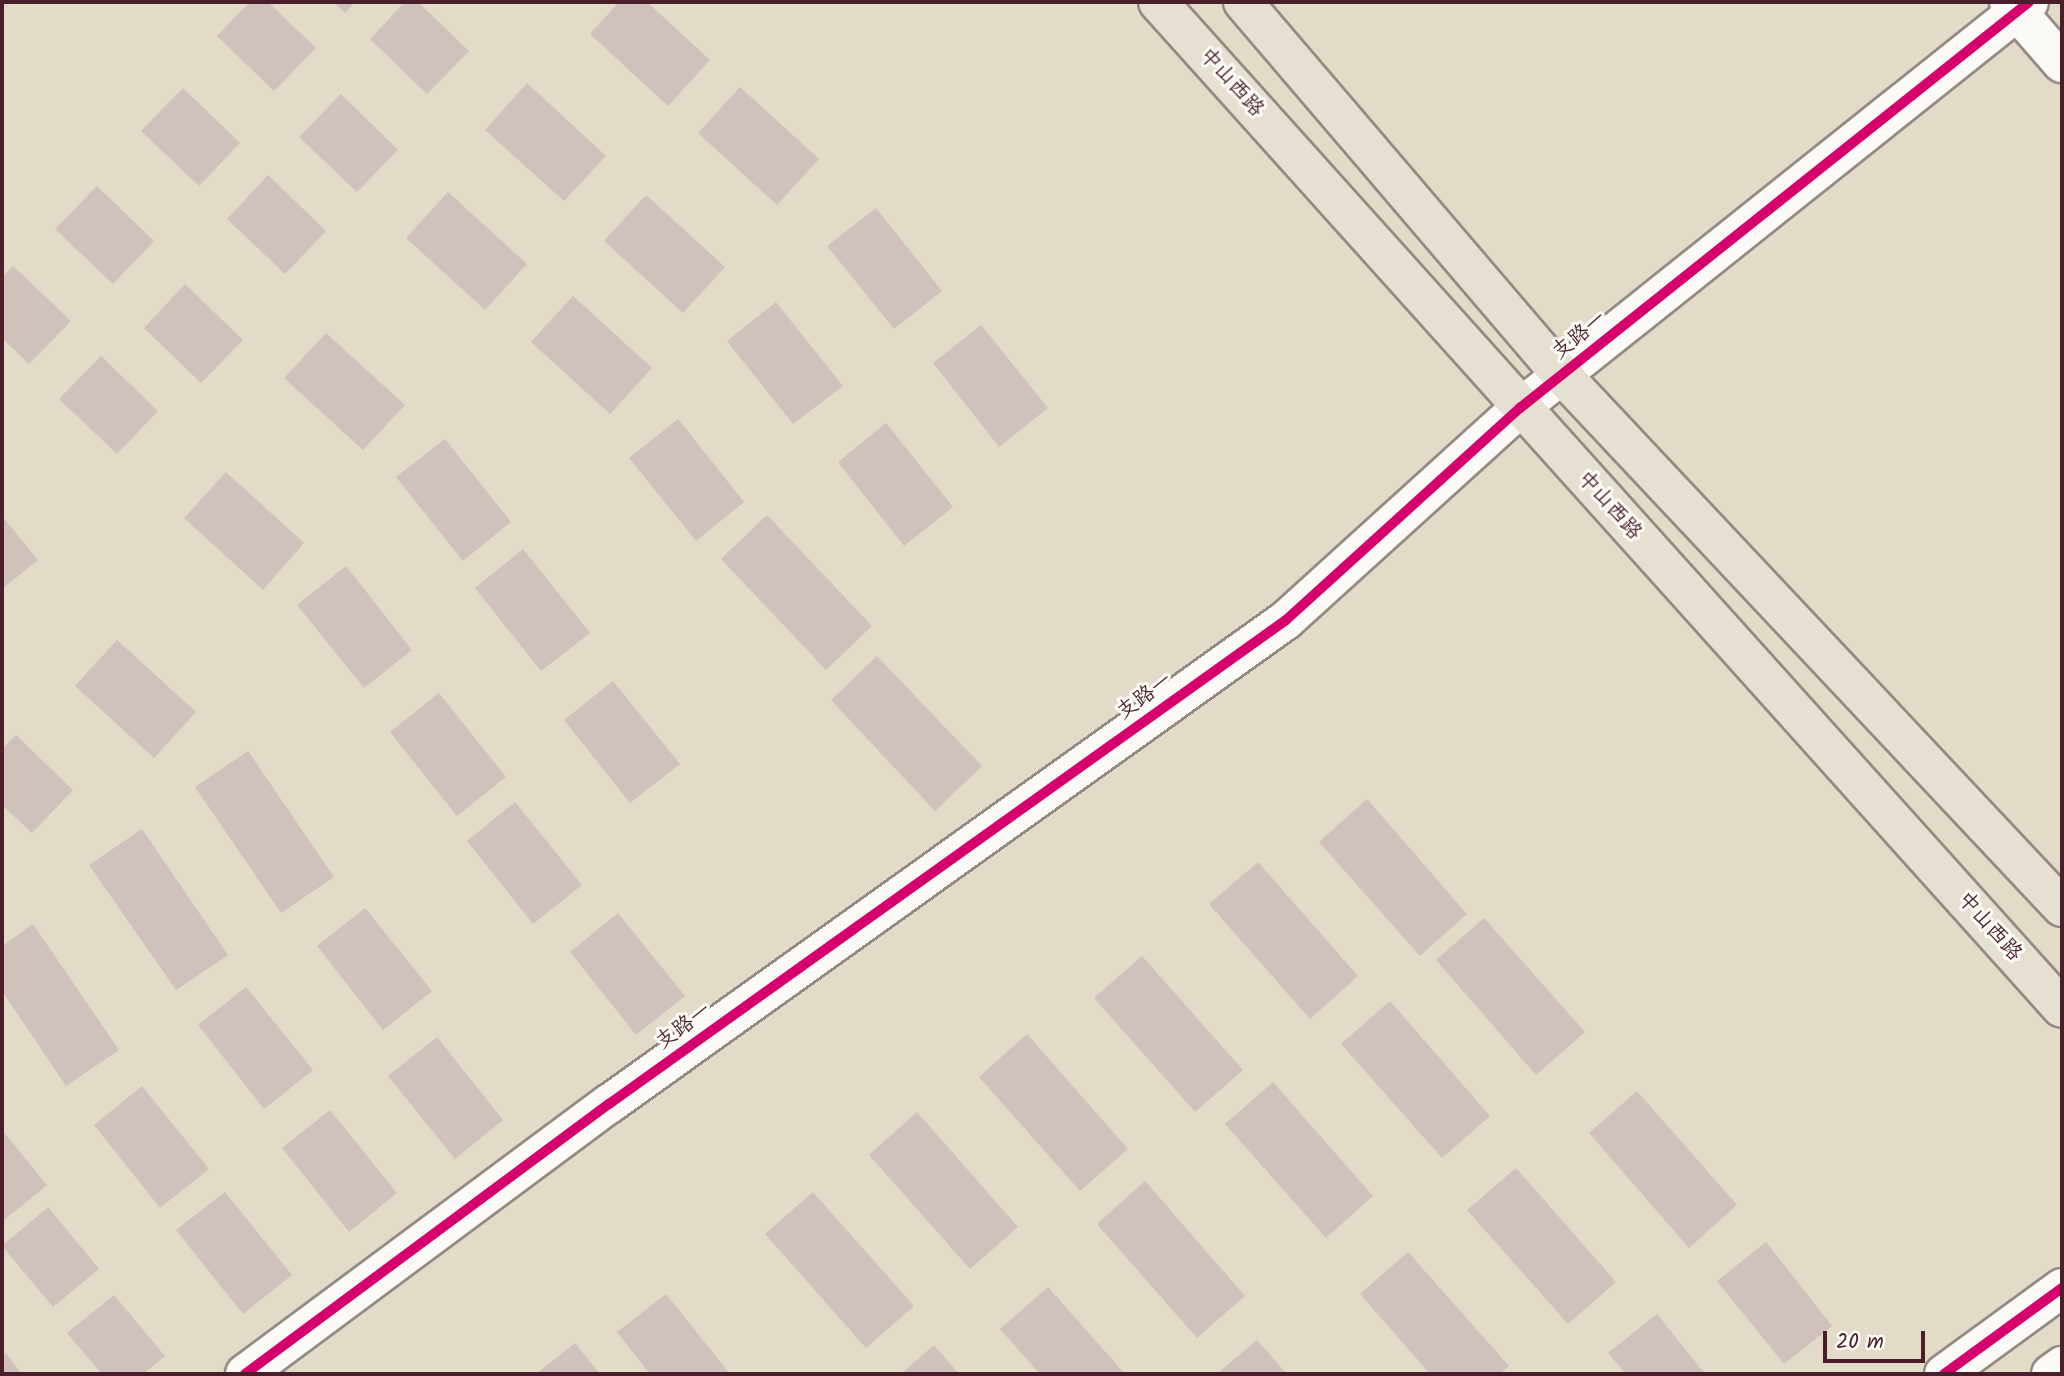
<!DOCTYPE html>
<meta charset="utf-8">
<style>
body{margin:0}
#map{position:relative;width:2064px;height:1376px;overflow:hidden;background:#e2dbc8;font-family:Kalam,"LXGW WenKai TC",sans-serif}
div>[style]{position:absolute}
.building>*{inset:0;background:#d0c1bc}
.roads{filter:drop-shadow(2px 0 #958a83) drop-shadow(-2px 0 #958a83) drop-shadow(0 2px #958a83) drop-shadow(0 -2px #958a83)}
.minor>*{height:38px;margin:-19px;padding:0 19px;transform-origin:19px;border-radius:19px;background:#fbfaf7}
.major>*{height:38px;margin:-19px;padding:0 19px;transform-origin:19px;border-radius:19px;background:#e6e0d3}
.cycleway>*{height:10px;margin:-5px;padding:0 5px;transform-origin:5px;border-radius:5px;background:#d6006c}
span{translate:-50% -50%;white-space:nowrap;text-align:center;line-height:1.15;-webkit-text-stroke:6px #fdfcf7;paint-order:stroke}
.street-label{font-size:21px;color:#4a1f2b}
.frame{position:absolute;inset:0;border:4px solid #4a1f2b;pointer-events:none}
.scale{position:absolute;left:1823px;top:1331px;width:102px;height:32px;box-sizing:border-box;border:4px solid #4a1f2b;border-top:0;padding-left:9px;font-size:21px;line-height:24px;white-space:nowrap;color:#4a1f2b;-webkit-text-stroke:5px #fdfcf7;paint-order:stroke}
</style>
<div id="map">
<div class="building">
<i style="clip-path:polygon(250px 2px,268px 2px,316px 48px,274px 91px,217px 36px)"></i>
<i style="clip-path:polygon(334px 2px,355px 2px,345px 13px)"></i>
<i style="clip-path:polygon(405px 2px,418px 2px,469px 51px,427px 94px,370px 39px)"></i>
<i style="clip-path:polygon(619px 2px,647px 2px,710px 60px,668px 106px,590px 34px)"></i>
<i style="clip-path:polygon(527px 83px,606px 156px,564px 201px,485px 130px)"></i>
<i style="clip-path:polygon(740px 87px,819px 159px,777px 205px,698px 133px)"></i>
<i style="clip-path:polygon(183px 88px,240px 143px,199px 186px,141px 131px)"></i>
<i style="clip-path:polygon(341px 94px,398px 150px,357px 192px,299px 137px)"></i>
<i style="clip-path:polygon(268px 175px,326px 231px,285px 274px,227px 219px)"></i>
<i style="clip-path:polygon(97px 186px,154px 241px,113px 284px,55px 229px)"></i>
<i style="clip-path:polygon(448px 192px,527px 264px,485px 310px,406px 238px)"></i>
<i style="clip-path:polygon(646px 195px,725px 267px,683px 313px,604px 241px)"></i>
<i style="clip-path:polygon(876px 208px,942px 291px,894px 329px,827px 246px)"></i>
<i style="clip-path:polygon(13px 266px,71px 321px,29px 364px,2px 338px,2px 277px)"></i>
<i style="clip-path:polygon(185px 284px,243px 340px,201px 383px,144px 328px)"></i>
<i style="clip-path:polygon(573px 296px,652px 368px,610px 414px,531px 342px)"></i>
<i style="clip-path:polygon(776px 302px,843px 386px,793px 424px,727px 341px)"></i>
<i style="clip-path:polygon(981px 325px,1048px 408px,999px 447px,933px 363px)"></i>
<i style="clip-path:polygon(326px 333px,405px 405px,363px 450px,284px 378px)"></i>
<i style="clip-path:polygon(101px 356px,158px 411px,117px 454px,59px 399px)"></i>
<i style="clip-path:polygon(678px 419px,744px 502px,696px 541px,629px 458px)"></i>
<i style="clip-path:polygon(886px 423px,953px 507px,904px 546px,838px 462px)"></i>
<i style="clip-path:polygon(445px 439px,511px 522px,463px 561px,396px 477px)"></i>
<i style="clip-path:polygon(226px 472px,304px 543px,263px 590px,184px 518px)"></i>
<i style="clip-path:polygon(767px 515px,872px 626px,826px 670px,721px 559px)"></i>
<i style="clip-path:polygon(2px 516px,38px 560px,2px 589px)"></i>
<i style="clip-path:polygon(523px 549px,590px 633px,541px 671px,475px 588px)"></i>
<i style="clip-path:polygon(346px 566px,412px 650px,364px 688px,297px 605px)"></i>
<i style="clip-path:polygon(117px 640px,196px 712px,154px 758px,75px 686px)"></i>
<i style="clip-path:polygon(877px 656px,982px 766px,935px 811px,831px 700px)"></i>
<i style="clip-path:polygon(613px 681px,680px 764px,630px 803px,564px 720px)"></i>
<i style="clip-path:polygon(439px 693px,506px 777px,457px 816px,390px 732px)"></i>
<i style="clip-path:polygon(16px 735px,73px 790px,32px 833px,2px 805px,2px 749px)"></i>
<i style="clip-path:polygon(248px 751px,334px 877px,281px 913px,195px 787px)"></i>
<i style="clip-path:polygon(1367px 799px,1467px 914px,1420px 956px,1319px 842px)"></i>
<i style="clip-path:polygon(515px 802px,582px 885px,533px 924px,467px 841px)"></i>
<i style="clip-path:polygon(142px 829px,228px 955px,176px 990px,89px 865px)"></i>
<i style="clip-path:polygon(1258px 862px,1358px 976px,1310px 1019px,1209px 904px)"></i>
<i style="clip-path:polygon(365px 908px,432px 991px,383px 1030px,317px 946px)"></i>
<i style="clip-path:polygon(618px 913px,685px 996px,636px 1035px,570px 952px)"></i>
<i style="clip-path:polygon(1484px 918px,1585px 1032px,1536px 1075px,1436px 960px)"></i>
<i style="clip-path:polygon(33px 924px,119px 1050px,66px 1086px,2px 991px,2px 946px)"></i>
<i style="clip-path:polygon(1142px 956px,1243px 1070px,1195px 1112px,1094px 998px)"></i>
<i style="clip-path:polygon(246px 987px,313px 1070px,264px 1109px,198px 1025px)"></i>
<i style="clip-path:polygon(1390px 1001px,1490px 1116px,1442px 1158px,1341px 1044px)"></i>
<i style="clip-path:polygon(1027px 1034px,1128px 1149px,1080px 1191px,979px 1077px)"></i>
<i style="clip-path:polygon(437px 1037px,503px 1120px,455px 1159px,388px 1076px)"></i>
<i style="clip-path:polygon(1273px 1082px,1373px 1196px,1326px 1238px,1225px 1124px)"></i>
<i style="clip-path:polygon(142px 1086px,209px 1169px,160px 1208px,94px 1125px)"></i>
<i style="clip-path:polygon(1637px 1091px,1737px 1205px,1689px 1248px,1589px 1133px)"></i>
<i style="clip-path:polygon(330px 1110px,397px 1193px,349px 1232px,282px 1148px)"></i>
<i style="clip-path:polygon(917px 1112px,1018px 1227px,970px 1269px,869px 1155px)"></i>
<i style="clip-path:polygon(2px 1130px,47px 1185px,2px 1222px)"></i>
<i style="clip-path:polygon(1516px 1168px,1616px 1282px,1568px 1324px,1467px 1210px)"></i>
<i style="clip-path:polygon(1145px 1181px,1245px 1296px,1197px 1338px,1097px 1224px)"></i>
<i style="clip-path:polygon(225px 1192px,292px 1275px,243px 1314px,176px 1230px)"></i>
<i style="clip-path:polygon(813px 1192px,914px 1306px,866px 1348px,765px 1234px)"></i>
<i style="clip-path:polygon(48px 1207px,99px 1269px,53px 1307px,2px 1246px)"></i>
<i style="clip-path:polygon(1766px 1242px,1832px 1326px,1784px 1364px,1717px 1281px)"></i>
<i style="clip-path:polygon(1408px 1252px,1509px 1366px,1499px 1374px,1430px 1374px,1360px 1294px)"></i>
<i style="clip-path:polygon(1048px 1287px,1125px 1374px,1040px 1374px,1000px 1329px)"></i>
<i style="clip-path:polygon(666px 1294px,730px 1374px,650px 1374px,617px 1332px)"></i>
<i style="clip-path:polygon(114px 1295px,165px 1356px,143px 1374px,102px 1374px,67px 1333px)"></i>
<i style="clip-path:polygon(1657px 1314px,1705px 1374px,1626px 1374px,1608px 1353px)"></i>
<i style="clip-path:polygon(1257px 1340px,1287px 1374px,1217px 1374px)"></i>
<i style="clip-path:polygon(575px 1343px,600px 1374px,536px 1374px)"></i>
<i style="clip-path:polygon(934px 1345px,959px 1374px,901px 1374px)"></i>
<i style="clip-path:polygon(5px 1352px,22px 1374px,2px 1374px)"></i>
</div>
<div class="roads">
<div class="minor">
<i style="left:2009px;top:2px;width:81px;rotate:49deg"></i>
<i style="left:245px;top:1374px;width:453px;rotate:-36.6deg"></i>
<i style="left:609px;top:1104px;width:832px;rotate:-35.56deg"></i>
<i style="left:1286px;top:620px;width:316px;rotate:-42.2deg"></i>
<i style="left:1520px;top:408px;width:651px;rotate:-38.58deg"></i>
<i style="left:1944px;top:1374px;width:146px;rotate:-36.1deg"></i>
<i style="left:2051px;top:1374px;width:14px;rotate:-36deg"></i>
</div>
<div class="major">
<i style="left:1158px;top:2px;width:1352px;rotate:48.06deg"></i>
<i style="left:1243px;top:2px;width:491px;rotate:49.5deg"></i>
<i style="left:1562px;top:375px;width:730px;rotate:46.78deg"></i>
</div>
</div>
<div class="cycleway">
<i style="left:245px;top:1374px;width:453px;rotate:-36.6deg"></i>
<i style="left:609px;top:1104px;width:832px;rotate:-35.56deg"></i>
<i style="left:1286px;top:620px;width:316px;rotate:-42.2deg"></i>
<i style="left:1520px;top:408px;width:651px;rotate:-38.58deg"></i>
<i style="left:1944px;top:1374px;width:146px;rotate:-36.1deg"></i>
</div>
<div class="street-label">
<span style="left:1231px;top:83px;rotate:48deg">中山西路</span>
<span style="left:1580px;top:336px;rotate:-39deg">支路一</span>
<span style="left:1609px;top:506px;rotate:48deg">中山西路</span>
<span style="left:1145px;top:697px;rotate:-36deg">支路一</span>
<span style="left:1989px;top:927px;rotate:48deg">中山西路</span>
<span style="left:684px;top:1027px;rotate:-36deg">支路一</span>
</div>
<div class="frame"></div>
<div class="scale">20 m</div>
</div>
